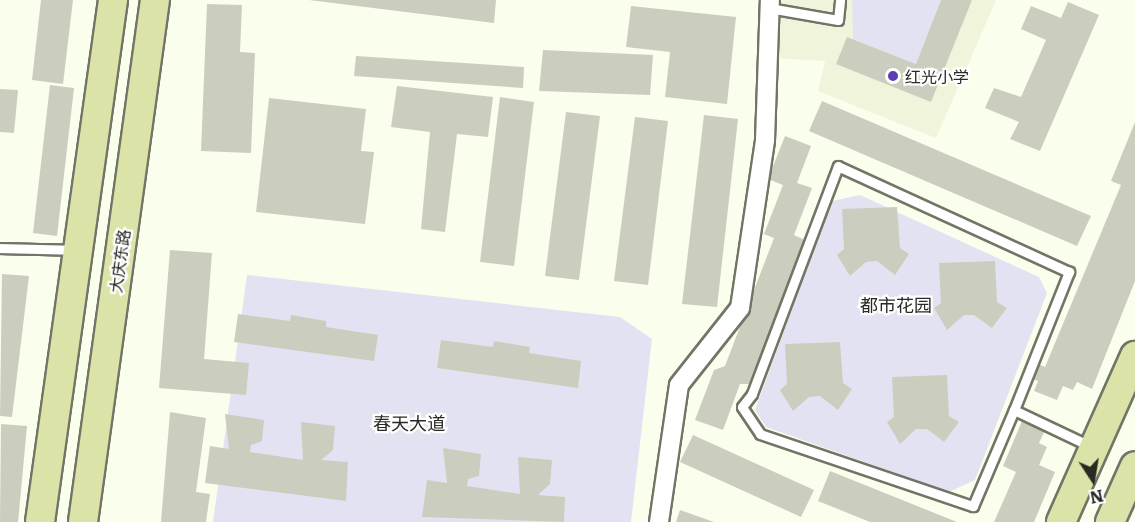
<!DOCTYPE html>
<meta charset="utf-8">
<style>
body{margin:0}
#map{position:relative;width:1135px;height:522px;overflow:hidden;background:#fafeed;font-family:Literata,"Noto Sans SC",serif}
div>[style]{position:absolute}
.built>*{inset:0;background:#eff4db}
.green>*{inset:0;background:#e3e2f2}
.building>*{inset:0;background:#cbcebe}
.roads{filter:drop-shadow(2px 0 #727566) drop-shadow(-2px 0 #727566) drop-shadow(0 2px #727566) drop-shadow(0 -2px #727566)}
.service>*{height:9px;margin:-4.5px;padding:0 4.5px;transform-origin:4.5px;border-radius:4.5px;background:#fff}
.minor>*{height:18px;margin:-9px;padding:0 9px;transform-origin:9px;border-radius:9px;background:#fff}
.primary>*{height:28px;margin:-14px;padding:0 14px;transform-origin:14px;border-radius:14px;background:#dce3a9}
.dots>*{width:16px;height:16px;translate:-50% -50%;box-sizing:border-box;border:3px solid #fff;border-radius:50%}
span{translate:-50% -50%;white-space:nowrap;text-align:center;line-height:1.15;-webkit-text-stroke:4.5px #fff;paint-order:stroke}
.poi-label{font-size:16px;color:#292a24}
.left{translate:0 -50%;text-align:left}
.street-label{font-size:16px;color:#292a24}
.neighbourhood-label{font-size:18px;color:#292a24}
.north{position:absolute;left:1063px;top:450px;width:60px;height:60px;-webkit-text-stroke:4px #fff;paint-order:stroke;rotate:168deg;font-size:16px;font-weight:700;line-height:24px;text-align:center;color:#292a24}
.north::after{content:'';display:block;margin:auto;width:21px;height:27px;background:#292a24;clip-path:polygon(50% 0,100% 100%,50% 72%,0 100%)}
</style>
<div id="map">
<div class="built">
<i style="clip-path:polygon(775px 0,996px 0,936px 138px,818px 91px,825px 61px,775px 58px)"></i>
</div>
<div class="green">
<i style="clip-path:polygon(852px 0,941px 0,916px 64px,853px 39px)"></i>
<i style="clip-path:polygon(860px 195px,1039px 277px,1047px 293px,975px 480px,949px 492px,766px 427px,755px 410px,832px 201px)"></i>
<i style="clip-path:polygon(247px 275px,620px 317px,652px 339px,631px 522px,213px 522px)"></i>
</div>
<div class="building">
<i style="clip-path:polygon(41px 0,73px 0,63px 84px,32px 80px)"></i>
<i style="clip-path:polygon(309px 0,496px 0,494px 23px)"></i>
<i style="clip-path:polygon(941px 0,972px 0,931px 102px,836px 64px,847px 37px,916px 64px)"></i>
<i style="clip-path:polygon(1068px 2px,1099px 15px,1040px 151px,1010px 139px,1019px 122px,985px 108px,994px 88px,1021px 97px,1046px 40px,1021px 29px,1031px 6px,1061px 18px)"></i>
<i style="clip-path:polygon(207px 4px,242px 5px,240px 52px,255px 53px,251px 153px,201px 151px)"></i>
<i style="clip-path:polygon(631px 6px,736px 17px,727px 104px,665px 97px,670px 52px,626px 47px)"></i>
<i style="clip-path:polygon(543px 50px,653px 55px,650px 95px,539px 91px)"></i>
<i style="clip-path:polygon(356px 56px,524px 67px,523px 88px,354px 76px)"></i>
<i style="clip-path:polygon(50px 85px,74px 88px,57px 236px,33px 233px)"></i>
<i style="clip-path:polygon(397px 86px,493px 97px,488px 137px,457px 134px,445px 232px,421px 229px,430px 132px,391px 127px)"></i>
<i style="clip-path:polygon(0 89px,18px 90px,14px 133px,0 132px)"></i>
<i style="clip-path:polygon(500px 97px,534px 102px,514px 266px,480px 262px)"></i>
<i style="clip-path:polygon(269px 98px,366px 109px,361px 151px,374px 152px,365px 224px,256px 212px)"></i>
<i style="clip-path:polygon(822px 101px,1091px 216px,1077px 246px,809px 131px)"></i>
<i style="clip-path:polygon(566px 112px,600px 116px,579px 280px,545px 276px)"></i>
<i style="clip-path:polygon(704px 115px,738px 119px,717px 307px,682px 304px)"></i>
<i style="clip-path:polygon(635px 117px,668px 121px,648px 285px,614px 281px)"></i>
<i style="clip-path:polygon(1135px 122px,1135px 281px,1092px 389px,1077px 382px,1073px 390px,1063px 386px,1057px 400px,1034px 391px,1038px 381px,1033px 379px,1038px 364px,1045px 367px,1121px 185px,1111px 181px)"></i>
<i style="clip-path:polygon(785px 136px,811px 146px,797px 183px,812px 188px,794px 235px,805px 240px,749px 384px,740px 384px,723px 430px,695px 420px,714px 370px,725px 366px,774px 238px,764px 234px,783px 185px,768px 179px)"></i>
<i style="clip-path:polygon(897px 207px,900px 248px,909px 254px,895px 275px,877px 261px,866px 262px,850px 276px,837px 255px,844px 249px,842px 209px)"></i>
<i style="clip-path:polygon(170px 250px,212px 253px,204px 359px,249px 363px,246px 395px,159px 388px)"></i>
<i style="clip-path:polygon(995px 261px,997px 302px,1007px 308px,992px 328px,974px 315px,964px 315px,947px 330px,934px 308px,941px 303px,939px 263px)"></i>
<i style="clip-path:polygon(2px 274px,29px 276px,12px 417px,0 416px)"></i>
<i style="clip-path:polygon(238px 314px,290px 321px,291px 315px,326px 321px,326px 327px,378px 335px,374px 361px,234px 342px)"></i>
<i style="clip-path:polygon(441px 340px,493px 347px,494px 341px,530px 347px,529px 353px,581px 361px,578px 388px,437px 368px)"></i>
<i style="clip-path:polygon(840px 342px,843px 383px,852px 389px,838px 410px,820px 396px,809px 397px,793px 411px,780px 390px,787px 384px,785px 344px)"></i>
<i style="clip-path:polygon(947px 375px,949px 416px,959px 422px,944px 442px,927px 429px,916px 429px,900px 444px,887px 422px,894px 417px,892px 377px)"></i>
<i style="clip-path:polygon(170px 412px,206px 418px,196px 492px,210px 494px,206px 522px,161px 522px)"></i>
<i style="clip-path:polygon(225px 414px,264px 420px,262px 441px,251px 445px,250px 452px,303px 460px,301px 422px,335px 426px,333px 450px,321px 460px,348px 462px,346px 501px,205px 483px,210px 446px,229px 449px)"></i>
<i style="clip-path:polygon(1022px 421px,1045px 430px,1039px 443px,1047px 447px,1039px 465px,1055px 472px,1034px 522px,994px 522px,1016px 472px,1003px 466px)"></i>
<i style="clip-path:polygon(1px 424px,27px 426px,18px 522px,0 522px)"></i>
<i style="clip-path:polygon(693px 435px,814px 490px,801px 517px,680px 462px)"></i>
<i style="clip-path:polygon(443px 448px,481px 454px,479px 476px,468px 479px,467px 486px,520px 494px,518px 457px,552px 460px,550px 484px,538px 495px,565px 497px,564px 522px,422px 517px,427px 480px,447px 483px)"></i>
<i style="clip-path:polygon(830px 471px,957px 522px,870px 522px,818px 501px)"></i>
<i style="clip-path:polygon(680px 510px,714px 522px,676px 522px)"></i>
</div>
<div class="roads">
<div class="service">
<i style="left:769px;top:8px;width:70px;rotate:9.9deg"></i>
<i style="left:838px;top:20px;width:20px;rotate:-84deg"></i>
<i style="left:0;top:248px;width:76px;rotate:1.5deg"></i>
<i style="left:1014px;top:410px;width:149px;rotate:-68.3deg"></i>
<i style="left:1069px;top:272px;width:254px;rotate:-155.4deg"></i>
<i style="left:838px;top:166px;width:244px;rotate:110.7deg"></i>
<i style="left:752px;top:394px;width:16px;rotate:128deg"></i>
<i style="left:742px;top:407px;width:32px;rotate:56deg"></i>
<i style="left:760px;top:434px;width:225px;rotate:18.7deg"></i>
<i style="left:973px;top:506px;width:104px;rotate:-66.9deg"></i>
<i style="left:1014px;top:410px;width:86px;rotate:25.4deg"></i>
</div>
<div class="minor">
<i style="left:659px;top:522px;width:138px;rotate:-81.7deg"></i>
<i style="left:679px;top:385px;width:98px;rotate:-51.6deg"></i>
<i style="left:740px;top:308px;width:170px;rotate:-81.5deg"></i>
<i style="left:765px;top:140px;width:140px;rotate:-88deg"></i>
</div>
<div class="primary">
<i style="left:40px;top:522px;width:527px;rotate:-82.04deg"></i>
<i style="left:83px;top:522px;width:527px;rotate:-82.15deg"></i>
<i style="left:1061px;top:522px;width:182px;rotate:-66deg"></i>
<i style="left:1110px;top:522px;width:61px;rotate:-65.9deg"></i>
</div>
</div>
<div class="dots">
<i style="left:893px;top:76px;background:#5d3cb4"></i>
</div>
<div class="poi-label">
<span class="left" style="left:905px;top:76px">红光小学</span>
</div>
<div class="street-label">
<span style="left:119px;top:261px;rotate:-82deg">大庆东路</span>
</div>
<div class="neighbourhood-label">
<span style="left:896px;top:305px">都市花园</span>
<span style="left:409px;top:423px">春天大道</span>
</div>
<div class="north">N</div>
</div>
